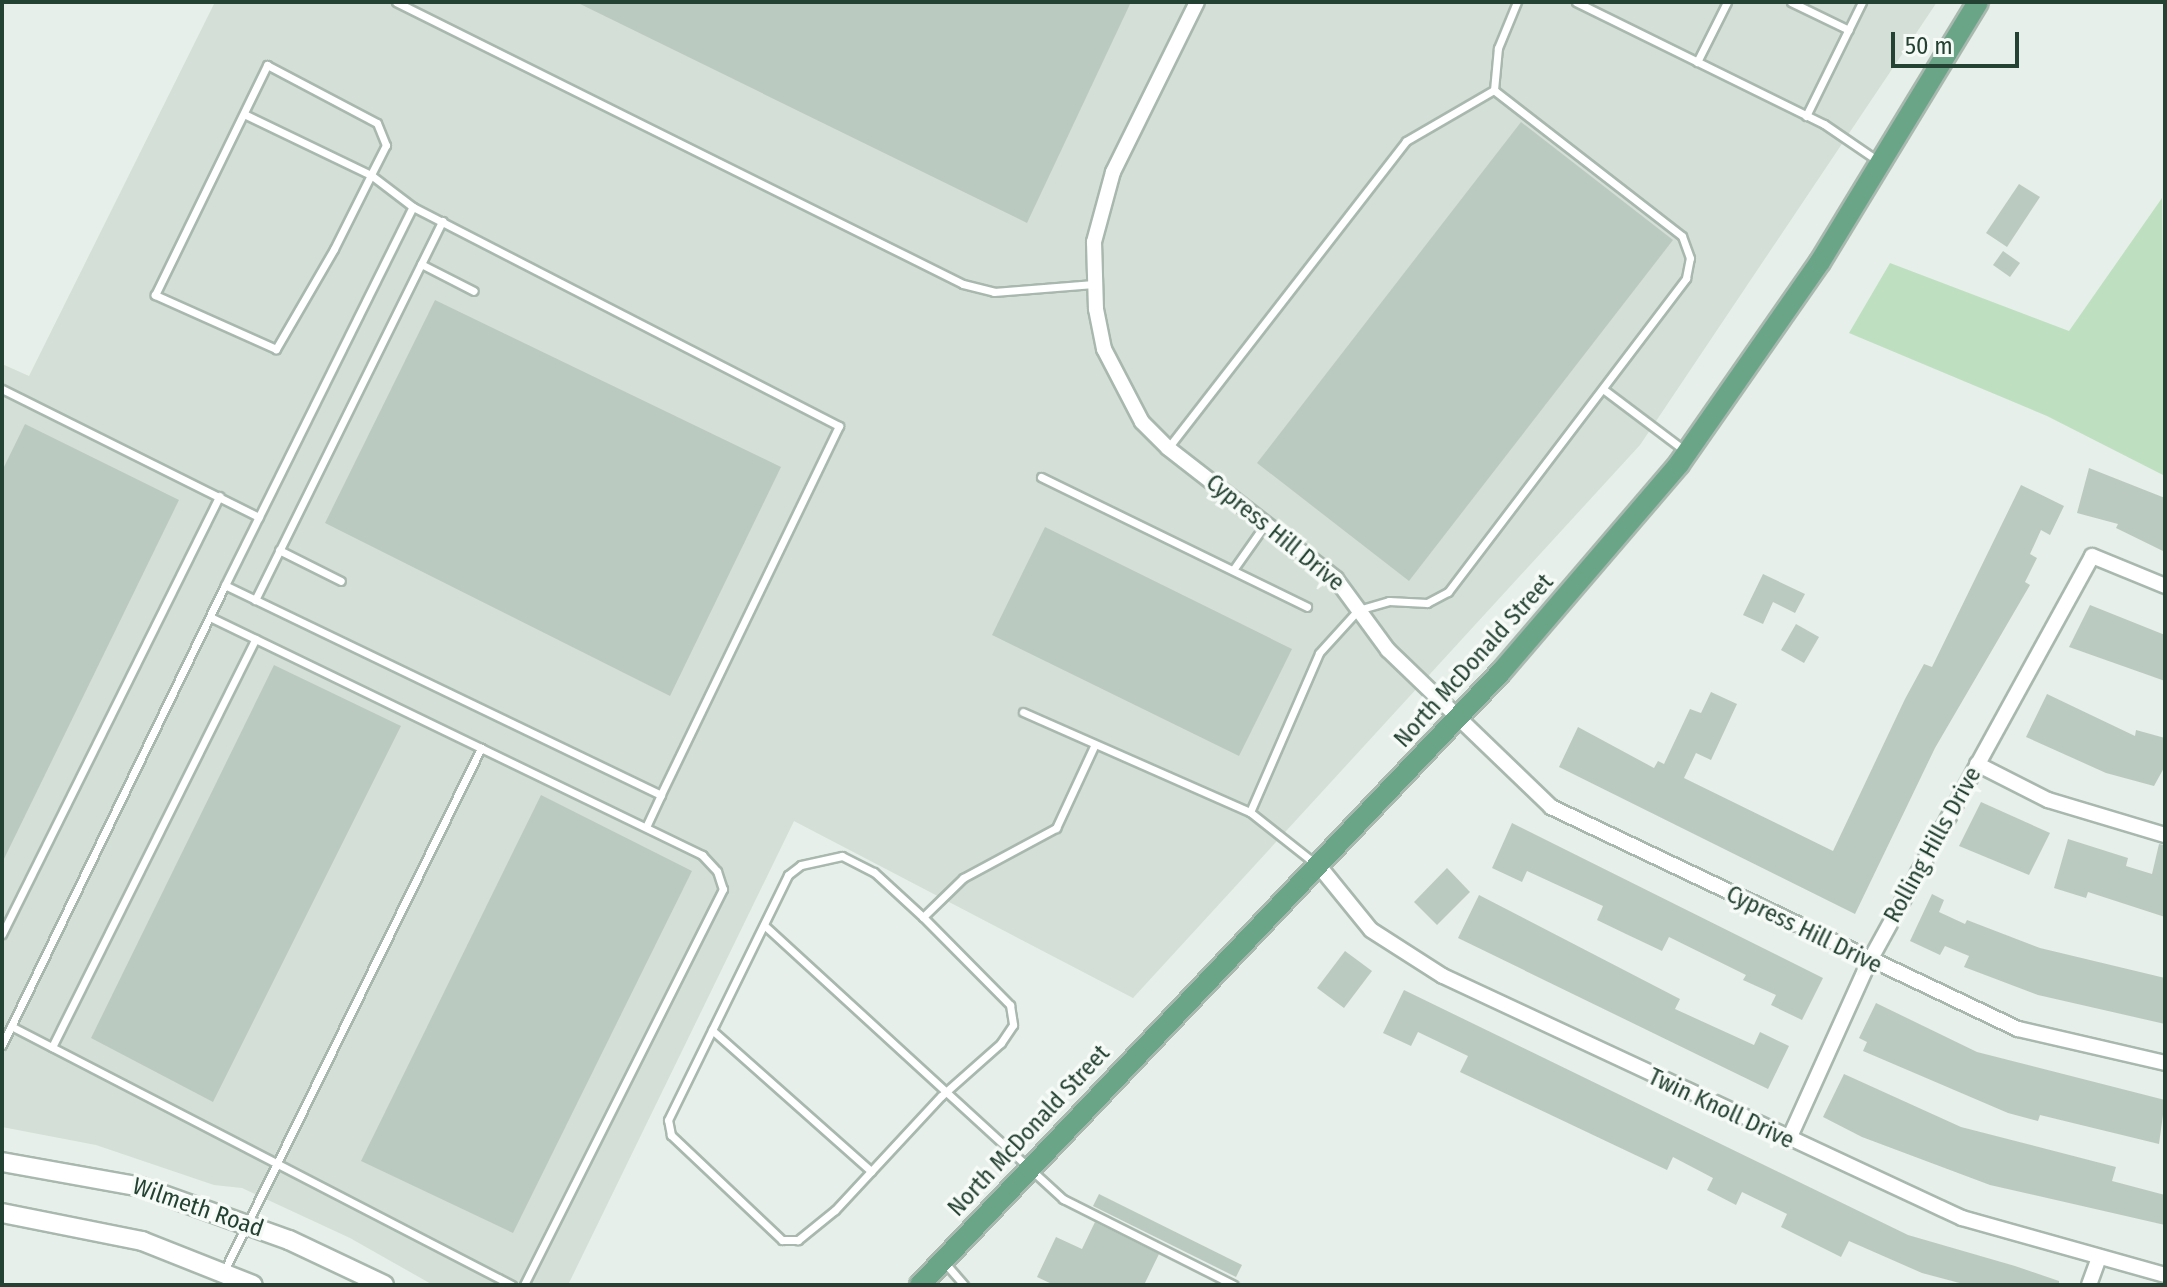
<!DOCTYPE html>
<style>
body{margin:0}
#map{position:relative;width:2167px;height:1287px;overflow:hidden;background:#e6efe9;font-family:"Fira Sans Condensed",sans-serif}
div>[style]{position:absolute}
.built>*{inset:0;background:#d4dfd7}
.green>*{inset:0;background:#bfe0c0}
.building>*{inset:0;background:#bbcac1}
.roads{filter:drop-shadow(2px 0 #a8b8af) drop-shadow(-2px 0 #a8b8af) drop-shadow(0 2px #a8b8af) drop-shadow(0 -2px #a8b8af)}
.lane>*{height:7px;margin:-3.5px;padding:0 3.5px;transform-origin:3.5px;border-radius:3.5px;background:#fff}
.street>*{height:14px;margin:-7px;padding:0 7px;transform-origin:7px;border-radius:7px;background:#fff}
.secondary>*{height:18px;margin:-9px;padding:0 9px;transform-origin:9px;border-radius:9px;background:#fff}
.primary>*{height:20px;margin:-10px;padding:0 10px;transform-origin:10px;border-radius:10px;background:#6aa588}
span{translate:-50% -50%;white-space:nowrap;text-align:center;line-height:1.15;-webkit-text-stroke:7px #f7fbf8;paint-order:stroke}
.street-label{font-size:24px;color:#244233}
.frame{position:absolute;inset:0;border:4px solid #244233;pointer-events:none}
.scale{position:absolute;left:1891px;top:32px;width:128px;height:36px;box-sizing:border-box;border:4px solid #244233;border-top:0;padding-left:10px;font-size:24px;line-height:28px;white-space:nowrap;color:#244233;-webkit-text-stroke:6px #f7fbf8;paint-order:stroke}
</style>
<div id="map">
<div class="built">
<i style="clip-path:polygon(215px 2px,1937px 2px,1640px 445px,1133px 998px,794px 821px,568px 1285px,433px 1285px,350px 1238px,242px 1188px,214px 1185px,96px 1145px,2px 1127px,2px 364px,29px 376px)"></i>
</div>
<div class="green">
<i style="clip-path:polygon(2162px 198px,2165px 476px,2047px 416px,1849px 333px,1890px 263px,2069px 331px)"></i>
</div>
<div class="building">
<i style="clip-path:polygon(576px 2px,1131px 2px,1027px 223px)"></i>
<i style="clip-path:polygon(1521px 122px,1673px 240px,1409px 581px,1257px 463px)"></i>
<i style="clip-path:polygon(2019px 184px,2040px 197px,2007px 247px,1986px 233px)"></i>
<i style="clip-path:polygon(2003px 251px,2020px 263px,2010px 277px,1993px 265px)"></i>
<i style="clip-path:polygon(435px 300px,781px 467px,670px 696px,325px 523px)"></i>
<i style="clip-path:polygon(25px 424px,179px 500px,2px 863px,2px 471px)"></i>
<i style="clip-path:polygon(2089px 468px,2165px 498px,2165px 552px,2116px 528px,2118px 524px,2077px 513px)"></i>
<i style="clip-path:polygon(2021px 485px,2064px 506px,2050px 535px,2041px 530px,2030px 554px,2037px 558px,2025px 582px,2030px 585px,1935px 748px,1855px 914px,1559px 767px,1578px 727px,1654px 768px,1658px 761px,1664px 764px,1690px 709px,1701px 713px,1711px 692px,1737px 704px,1711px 760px,1696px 753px,1684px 778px,1833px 851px,1905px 699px,1924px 664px,1932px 667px)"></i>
<i style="clip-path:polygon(1045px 527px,1292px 649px,1239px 756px,992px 635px)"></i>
<i style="clip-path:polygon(1763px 574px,1805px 594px,1795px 613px,1773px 602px,1763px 624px,1743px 615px)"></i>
<i style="clip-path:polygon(2090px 605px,2165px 635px,2165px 681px,2069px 647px)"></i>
<i style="clip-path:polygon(1796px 624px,1819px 637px,1804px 663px,1781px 650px)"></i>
<i style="clip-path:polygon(274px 665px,401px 726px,213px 1102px,91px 1038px)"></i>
<i style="clip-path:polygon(2047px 694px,2135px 736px,2136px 730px,2165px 738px,2165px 766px,2154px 786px,2106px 773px,2026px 737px)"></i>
<i style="clip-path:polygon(541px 795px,692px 871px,513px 1233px,361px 1161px)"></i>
<i style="clip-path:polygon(1981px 802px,2050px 833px,2029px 875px,1959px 846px)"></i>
<i style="clip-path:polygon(1512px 823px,1823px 978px,1802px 1020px,1771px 1005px,1776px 995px,1743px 980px,1746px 975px,1669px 937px,1662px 951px,1626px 934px,1597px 920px,1603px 906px,1527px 871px,1522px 882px,1492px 868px)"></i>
<i style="clip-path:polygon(2068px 839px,2128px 858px,2126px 866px,2152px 874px,2159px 844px,2165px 845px,2165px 917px,2088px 892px,2086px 898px,2054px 888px)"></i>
<i style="clip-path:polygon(1447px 868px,1470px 892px,1437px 925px,1414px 902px)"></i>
<i style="clip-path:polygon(1932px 894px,1944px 900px,1939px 912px,1965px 924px,1967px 920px,2040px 948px,2165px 978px,2165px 1024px,2038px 995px,1964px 967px,1969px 956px,1945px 946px,1940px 955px,1910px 941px)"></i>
<i style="clip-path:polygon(1479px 895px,1680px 999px,1675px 1009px,1754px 1045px,1760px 1032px,1789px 1046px,1768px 1089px,1458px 938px)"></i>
<i style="clip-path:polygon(1345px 951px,1372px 971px,1344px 1008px,1317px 988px)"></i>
<i style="clip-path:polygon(1404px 990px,1908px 1235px,2015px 1266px,2059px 1281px,2059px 1285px,1967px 1285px,1922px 1273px,1849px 1241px,1841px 1257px,1781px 1227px,1787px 1214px,1742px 1192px,1736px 1205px,1707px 1190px,1713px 1178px,1673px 1157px,1667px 1170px,1460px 1072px,1468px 1056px,1418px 1032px,1411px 1046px,1383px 1033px)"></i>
<i style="clip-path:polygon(1876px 1003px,1977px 1052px,2165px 1100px,2159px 1144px,2040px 1115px,2038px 1121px,2008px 1113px,1863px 1051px,1867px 1042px,1859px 1038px)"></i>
<i style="clip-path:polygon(1844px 1074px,1961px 1127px,2116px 1167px,2112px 1181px,2165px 1195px,2165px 1225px,1990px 1185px,1862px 1137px,1823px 1117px)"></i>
<i style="clip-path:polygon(1099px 1194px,1242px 1265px,1236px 1277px,1093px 1206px)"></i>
<i style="clip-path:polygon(1095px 1222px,1159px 1254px,1144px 1285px,1054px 1285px,1037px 1277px,1056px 1237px,1082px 1249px)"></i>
</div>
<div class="roads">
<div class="lane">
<i style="left:396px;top:2px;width:633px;rotate:26.44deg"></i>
<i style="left:963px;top:284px;width:32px;rotate:14deg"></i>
<i style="left:994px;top:292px;width:100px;rotate:-4.6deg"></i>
<i style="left:1576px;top:2px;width:276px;rotate:26.2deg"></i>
<i style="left:1824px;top:124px;width:65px;rotate:34.4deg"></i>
<i style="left:1791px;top:2px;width:64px;rotate:25.8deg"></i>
<i style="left:1697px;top:62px;width:67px;rotate:-63.4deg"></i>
<i style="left:244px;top:114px;width:141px;rotate:25.7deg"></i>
<i style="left:371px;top:175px;width:83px;rotate:116.6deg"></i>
<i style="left:334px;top:249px;width:116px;rotate:120.1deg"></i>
<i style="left:276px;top:349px;width:133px;rotate:-155.9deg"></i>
<i style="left:155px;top:295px;width:256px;rotate:-64deg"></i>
<i style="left:267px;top:65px;width:124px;rotate:27.8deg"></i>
<i style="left:377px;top:123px;width:24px;rotate:68deg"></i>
<i style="left:386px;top:145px;width:34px;rotate:117deg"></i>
<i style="left:371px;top:175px;width:53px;rotate:37.3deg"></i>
<i style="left:1806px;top:116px;width:127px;rotate:-63.8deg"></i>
<i style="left:421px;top:264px;width:59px;rotate:27deg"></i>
<i style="left:2px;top:389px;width:287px;rotate:26.5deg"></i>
<i style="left:1603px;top:389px;width:101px;rotate:37deg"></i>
<i style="left:1168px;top:448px;width:388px;rotate:-52.2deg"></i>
<i style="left:1406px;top:141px;width:102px;rotate:-30.1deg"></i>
<i style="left:1041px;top:477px;width:296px;rotate:26deg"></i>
<i style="left:279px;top:550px;width:69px;rotate:26.6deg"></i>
<i style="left:1233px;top:570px;width:57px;rotate:-54.9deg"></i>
<i style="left:255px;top:600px;width:423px;rotate:-63.7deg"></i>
<i style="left:210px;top:617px;width:547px;rotate:25.81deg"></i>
<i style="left:702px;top:855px;width:22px;rotate:47deg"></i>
<i style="left:717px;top:871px;width:19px;rotate:72deg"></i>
<i style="left:723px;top:889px;width:443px;rotate:116.7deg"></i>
<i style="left:1023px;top:712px;width:248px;rotate:23.8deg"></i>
<i style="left:646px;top:827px;width:35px;rotate:-65deg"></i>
<i style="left:1317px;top:865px;width:85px;rotate:-141.7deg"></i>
<i style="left:1250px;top:812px;width:173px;rotate:-66.5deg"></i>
<i style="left:1319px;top:653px;width:58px;rotate:-47.8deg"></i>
<i style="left:1358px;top:610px;width:32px;rotate:-16deg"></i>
<i style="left:1389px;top:601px;width:38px;rotate:3deg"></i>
<i style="left:1427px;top:603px;width:24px;rotate:-28deg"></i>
<i style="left:1448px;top:592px;width:394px;rotate:-52.8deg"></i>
<i style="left:1686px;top:278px;width:20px;rotate:-79deg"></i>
<i style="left:1690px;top:258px;width:23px;rotate:-110deg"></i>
<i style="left:1682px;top:236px;width:238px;rotate:-142.2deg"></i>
<i style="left:1494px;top:90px;width:42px;rotate:-84.6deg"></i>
<i style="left:1498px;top:48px;width:50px;rotate:-67.6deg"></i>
<i style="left:923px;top:917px;width:124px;rotate:45.3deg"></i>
<i style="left:1010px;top:1005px;width:20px;rotate:81deg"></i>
<i style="left:1013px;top:1025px;width:22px;rotate:124deg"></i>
<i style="left:1001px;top:1043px;width:80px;rotate:138.5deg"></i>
<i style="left:941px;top:1096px;width:156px;rotate:132.9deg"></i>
<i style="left:835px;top:1210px;width:48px;rotate:141deg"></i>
<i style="left:798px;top:1240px;width:16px;rotate:180deg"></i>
<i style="left:782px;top:1240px;width:153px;rotate:-136.6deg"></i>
<i style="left:671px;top:1135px;width:15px;rotate:-101deg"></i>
<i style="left:668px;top:1120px;width:273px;rotate:-63.9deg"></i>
<i style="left:788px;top:875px;width:16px;rotate:-38deg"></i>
<i style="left:801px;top:865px;width:42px;rotate:-12.4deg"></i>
<i style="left:842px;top:856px;width:36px;rotate:27deg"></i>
<i style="left:874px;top:872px;width:67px;rotate:42.6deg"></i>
<i style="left:923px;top:917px;width:56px;rotate:-44.3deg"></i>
<i style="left:963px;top:878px;width:106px;rotate:-28.3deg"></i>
<i style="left:1056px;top:828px;width:90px;rotate:-65.1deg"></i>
<i style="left:764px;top:925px;width:406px;rotate:42.5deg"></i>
<i style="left:1063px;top:1199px;width:191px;rotate:26.7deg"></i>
<i style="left:2px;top:934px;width:489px;rotate:-63.6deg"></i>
<i style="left:11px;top:1026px;width:564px;rotate:27.34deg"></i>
<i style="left:712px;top:1030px;width:213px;rotate:41.6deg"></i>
<i style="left:2px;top:1045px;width:511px;rotate:-64.14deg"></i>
<i style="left:225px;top:585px;width:422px;rotate:-63.6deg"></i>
<i style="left:413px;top:207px;width:479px;rotate:27.2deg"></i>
<i style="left:839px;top:426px;width:410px;rotate:115.8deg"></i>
<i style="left:661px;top:795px;width:484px;rotate:-154.3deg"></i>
<i style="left:52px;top:1047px;width:456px;rotate:-63.5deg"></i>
<i style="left:945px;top:1263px;width:29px;rotate:49deg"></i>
<i style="left:224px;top:1271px;width:583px;rotate:-63.83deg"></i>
</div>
<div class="street">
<i style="left:1197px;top:2px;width:190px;rotate:116.3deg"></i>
<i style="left:1113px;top:172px;width:73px;rotate:105.2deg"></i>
<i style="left:1094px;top:242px;width:67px;rotate:88.3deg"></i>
<i style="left:1096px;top:309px;width:41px;rotate:78.7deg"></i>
<i style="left:1104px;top:349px;width:82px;rotate:62.5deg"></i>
<i style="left:1142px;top:422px;width:37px;rotate:45deg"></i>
<i style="left:1168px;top:448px;width:213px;rotate:37.9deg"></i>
<i style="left:1336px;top:579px;width:88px;rotate:53.8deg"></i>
<i style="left:1388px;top:650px;width:226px;rotate:43.9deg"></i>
<i style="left:1551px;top:807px;width:517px;rotate:25.43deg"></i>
<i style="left:2018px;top:1029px;width:151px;rotate:13deg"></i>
<i style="left:1977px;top:764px;width:80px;rotate:26.9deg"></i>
<i style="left:2048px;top:800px;width:122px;rotate:16.7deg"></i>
<i style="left:1319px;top:866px;width:82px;rotate:50.9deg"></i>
<i style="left:1371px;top:930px;width:85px;rotate:32.6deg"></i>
<i style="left:1443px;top:976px;width:573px;rotate:25deg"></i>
<i style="left:1962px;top:1218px;width:211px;rotate:15.7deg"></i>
<i style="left:1788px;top:1141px;width:196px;rotate:-65.7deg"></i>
<i style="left:1869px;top:962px;width:463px;rotate:-61.2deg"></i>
<i style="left:2092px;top:556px;width:79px;rotate:22.3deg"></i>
<i style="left:2089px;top:1285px;width:27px;rotate:-70deg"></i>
</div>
<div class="secondary">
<i style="left:2px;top:1162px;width:141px;rotate:10.2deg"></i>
<i style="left:141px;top:1187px;width:157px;rotate:19.7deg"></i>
<i style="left:289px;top:1240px;width:105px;rotate:25.3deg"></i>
<i style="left:2px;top:1213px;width:143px;rotate:11.3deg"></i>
<i style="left:142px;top:1241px;width:119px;rotate:21.6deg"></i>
</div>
<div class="primary">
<i style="left:920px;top:1285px;width:845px;rotate:-46.54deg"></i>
<i style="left:1501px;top:672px;width:274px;rotate:-49.4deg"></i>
<i style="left:1679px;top:464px;width:246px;rotate:-55.1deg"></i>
<i style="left:1820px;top:262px;width:304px;rotate:-58.7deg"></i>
</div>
</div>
<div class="street-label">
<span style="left:1275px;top:533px;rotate:39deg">Cypress Hill Drive</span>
<span style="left:1474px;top:661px;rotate:-48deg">North McDonald Street</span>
<span style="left:1933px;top:845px;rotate:-61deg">Rolling Hills Drive</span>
<span style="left:1804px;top:930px;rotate:26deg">Cypress Hill Drive</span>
<span style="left:1721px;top:1109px;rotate:25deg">Twin Knoll Drive</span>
<span style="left:1029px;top:1131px;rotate:-47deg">North McDonald Street</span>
<span style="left:198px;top:1208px;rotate:19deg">Wilmeth Road</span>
</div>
<div class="frame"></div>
<div class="scale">50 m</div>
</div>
